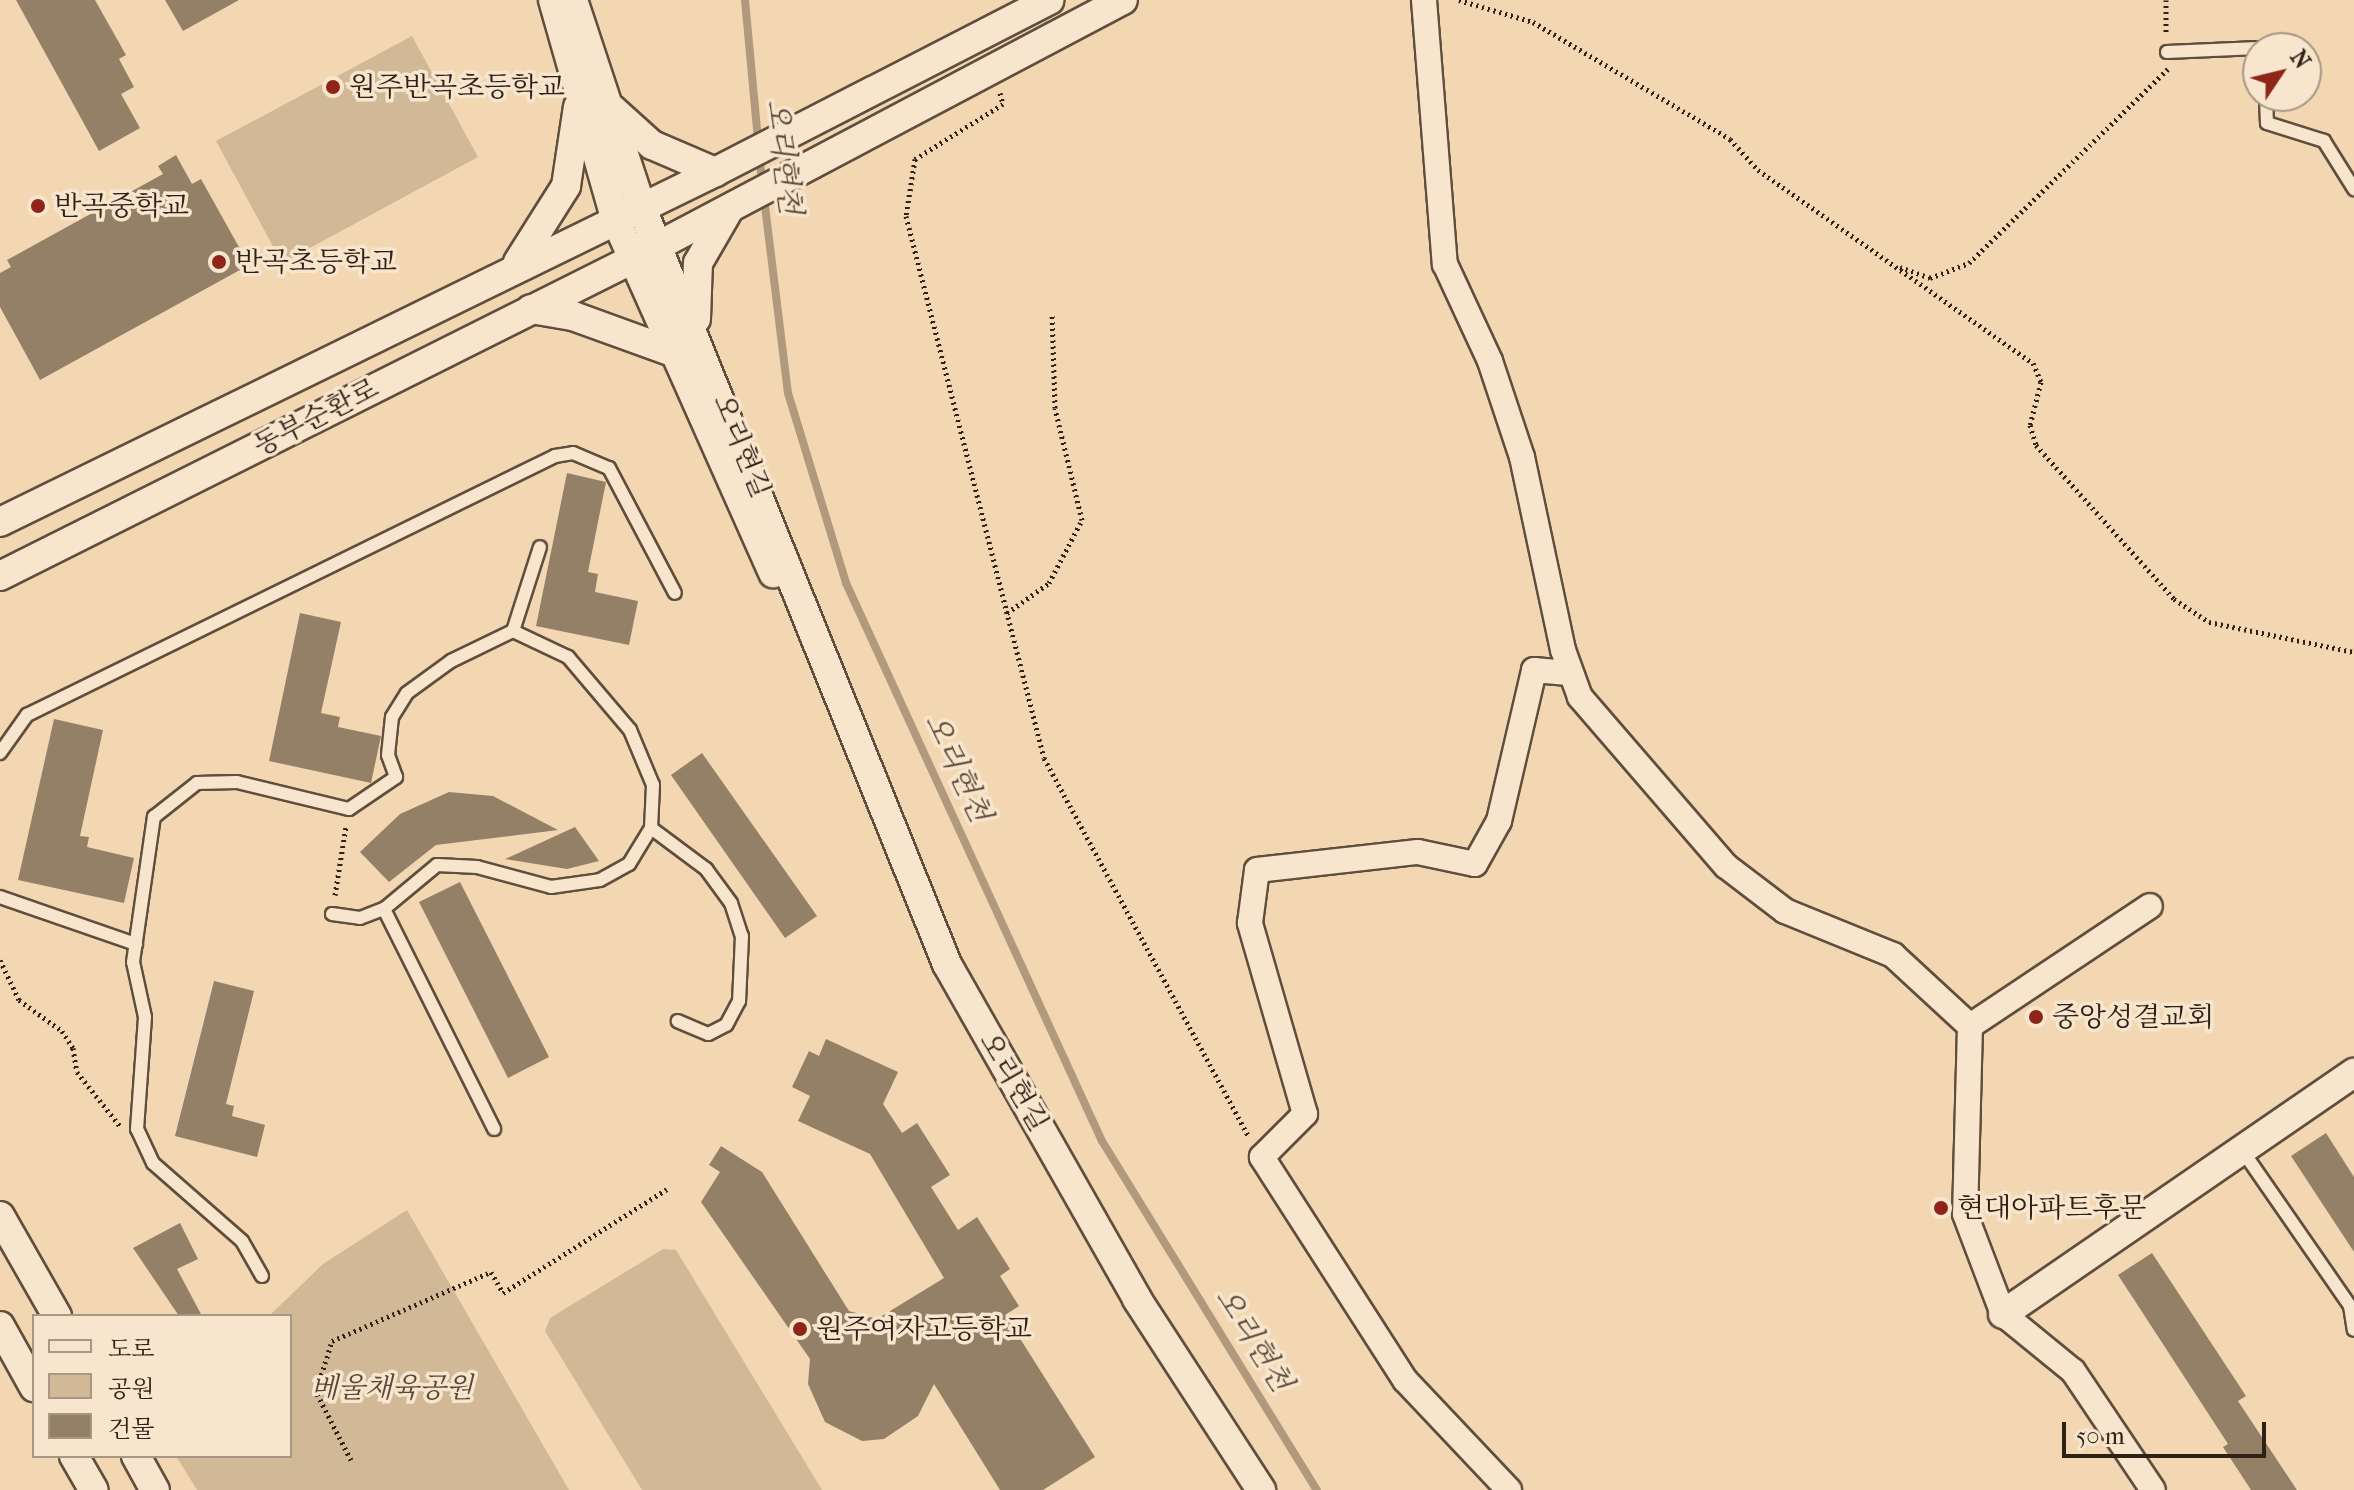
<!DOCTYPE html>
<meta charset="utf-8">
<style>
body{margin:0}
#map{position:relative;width:2354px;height:1490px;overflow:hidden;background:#f2d7b2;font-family:"IM FELL French Canon","Noto Serif KR",serif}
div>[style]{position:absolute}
.green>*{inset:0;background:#d1b897}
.stream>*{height:8px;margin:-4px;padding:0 4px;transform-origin:4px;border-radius:4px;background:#b0997d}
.building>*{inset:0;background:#948067}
.path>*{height:5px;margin-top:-2.5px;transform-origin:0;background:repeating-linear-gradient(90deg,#2f2116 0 2px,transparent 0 6px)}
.roads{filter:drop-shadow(2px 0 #604e3d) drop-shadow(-2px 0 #604e3d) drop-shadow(0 2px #604e3d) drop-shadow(0 -2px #604e3d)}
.service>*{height:12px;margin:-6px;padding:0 6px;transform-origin:6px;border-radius:6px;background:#f7e5cd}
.minor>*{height:24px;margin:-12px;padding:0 12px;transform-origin:12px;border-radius:12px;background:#f7e5cd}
.tertiary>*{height:28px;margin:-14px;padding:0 14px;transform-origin:14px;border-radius:14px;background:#f7e5cd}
.dots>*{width:22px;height:22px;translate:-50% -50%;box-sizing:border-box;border:4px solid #f7e5cd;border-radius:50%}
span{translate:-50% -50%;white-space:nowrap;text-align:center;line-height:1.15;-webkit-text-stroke:7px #f7e5cd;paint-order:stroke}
.poi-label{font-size:28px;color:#2f2116}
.left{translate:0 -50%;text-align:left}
.street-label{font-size:28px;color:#2f2116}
.park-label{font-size:28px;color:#584736;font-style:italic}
.water-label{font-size:30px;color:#5c4b3a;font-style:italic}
.legend{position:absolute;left:32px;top:1314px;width:260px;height:144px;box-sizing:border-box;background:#f7e5cd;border:2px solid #a79784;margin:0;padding:10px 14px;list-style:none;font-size:24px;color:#2f2116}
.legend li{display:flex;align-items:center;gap:16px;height:40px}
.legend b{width:40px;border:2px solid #a79784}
.north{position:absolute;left:2242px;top:32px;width:80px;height:80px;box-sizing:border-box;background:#f7e5cd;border:2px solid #a79784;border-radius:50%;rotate:55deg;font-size:22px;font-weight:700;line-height:32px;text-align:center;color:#2f2116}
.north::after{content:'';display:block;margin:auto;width:28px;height:36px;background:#8f2418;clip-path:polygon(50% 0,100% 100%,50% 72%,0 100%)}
.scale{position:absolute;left:2062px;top:1422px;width:204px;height:36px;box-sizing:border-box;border:4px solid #2f2116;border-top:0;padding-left:10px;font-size:24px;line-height:28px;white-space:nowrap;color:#2f2116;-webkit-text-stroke:6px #f7e5cd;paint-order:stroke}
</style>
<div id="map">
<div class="green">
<i style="clip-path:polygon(412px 36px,478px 157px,282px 263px,216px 141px)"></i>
<i style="clip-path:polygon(407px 1210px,569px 1490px,197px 1490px,176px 1456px,290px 1456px,290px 1316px,269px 1316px,323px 1264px)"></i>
<i style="clip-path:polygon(663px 1249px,676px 1250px,822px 1490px,642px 1490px,545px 1331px,550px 1318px)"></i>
</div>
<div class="stream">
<i style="left:745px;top:0;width:185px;rotate:84.7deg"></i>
<i style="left:764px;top:198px;width:196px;rotate:83deg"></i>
<i style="left:788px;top:393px;width:199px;rotate:73deg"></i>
<i style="left:846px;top:583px;width:614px;rotate:65.36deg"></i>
<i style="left:1102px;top:1141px;width:410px;rotate:58.4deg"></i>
</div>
<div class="building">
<i style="clip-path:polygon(16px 0,95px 0,126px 55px,119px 59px,134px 87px,121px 94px,140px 128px,99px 151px)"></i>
<i style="clip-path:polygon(165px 0,239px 0,183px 31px)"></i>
<i style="clip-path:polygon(176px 155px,192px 184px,201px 179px,249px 265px,40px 380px,0 307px,0 273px,11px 267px,7px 260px,163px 174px,158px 166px)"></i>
<i style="clip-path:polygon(567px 473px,606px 482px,588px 572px,598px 574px,595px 592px,638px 601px,629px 645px,536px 626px)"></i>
<i style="clip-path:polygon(300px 613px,341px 622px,321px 713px,340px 717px,338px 727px,381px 736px,371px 783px,269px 761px)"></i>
<i style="clip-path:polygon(54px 719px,103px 730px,80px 836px,89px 837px,87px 847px,134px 858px,124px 903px,18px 880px)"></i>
<i style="clip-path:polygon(702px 753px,817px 916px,785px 938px,671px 775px)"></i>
<i style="clip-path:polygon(449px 792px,493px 796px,558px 830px,436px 845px,389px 882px,360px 852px,400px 814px)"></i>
<i style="clip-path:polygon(575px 827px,599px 861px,567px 869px,505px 859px)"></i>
<i style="clip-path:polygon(460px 882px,549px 1057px,508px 1078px,419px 902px)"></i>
<i style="clip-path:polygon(214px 981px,254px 991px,226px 1104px,234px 1106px,232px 1116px,265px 1125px,257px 1157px,175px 1136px)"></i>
<i style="clip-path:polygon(826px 1039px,898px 1072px,883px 1104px,902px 1133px,917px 1123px,950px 1175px,931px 1187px,958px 1230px,977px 1217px,1010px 1269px,1000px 1276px,1019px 1306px,1005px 1315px,1095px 1457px,1043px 1490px,1000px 1490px,934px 1384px,918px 1416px,884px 1439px,862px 1441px,825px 1422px,808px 1384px,810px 1359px,701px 1202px,720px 1172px,709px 1165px,721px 1146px,762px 1172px,849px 1311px,877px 1319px,944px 1278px,870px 1154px,798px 1121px,810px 1096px,792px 1087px,809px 1051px,819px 1056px)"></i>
<i style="clip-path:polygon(2326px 1133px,2354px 1177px,2354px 1252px,2291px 1156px)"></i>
<i style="clip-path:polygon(180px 1223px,198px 1259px,177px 1269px,202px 1316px,179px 1316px,133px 1248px)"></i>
<i style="clip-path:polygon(2152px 1253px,2246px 1396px,2238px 1401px,2297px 1490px,2251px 1490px,2223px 1447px,2228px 1444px,2118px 1275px)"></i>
</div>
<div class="path">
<i style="left:1459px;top:0;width:77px;rotate:16.6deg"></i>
<i style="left:1533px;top:22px;width:229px;rotate:30.7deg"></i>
<i style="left:1730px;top:139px;width:42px;rotate:47.9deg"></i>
<i style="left:1758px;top:170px;width:336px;rotate:35.1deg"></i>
<i style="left:2033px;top:363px;width:21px;rotate:67deg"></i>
<i style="left:2041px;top:382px;width:44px;rotate:104.3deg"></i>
<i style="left:2030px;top:425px;width:21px;rotate:73deg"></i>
<i style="left:2036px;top:445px;width:207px;rotate:48.1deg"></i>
<i style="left:2174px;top:599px;width:42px;rotate:33.3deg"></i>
<i style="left:2209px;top:622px;width:148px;rotate:11.7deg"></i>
<i style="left:2166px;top:0;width:35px;rotate:90deg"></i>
<i style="left:1000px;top:93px;width:11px;rotate:75deg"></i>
<i style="left:1003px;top:104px;width:104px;rotate:148deg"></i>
<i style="left:915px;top:159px;width:58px;rotate:99deg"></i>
<i style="left:906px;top:216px;width:559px;rotate:75.72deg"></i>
<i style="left:1044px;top:758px;width:431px;rotate:61.6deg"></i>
<i style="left:1900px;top:267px;width:32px;rotate:20deg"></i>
<i style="left:1930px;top:278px;width:42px;rotate:-21deg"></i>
<i style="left:1969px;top:263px;width:278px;rotate:-44.3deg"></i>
<i style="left:1007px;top:613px;width:52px;rotate:-35.5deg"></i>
<i style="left:1049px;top:583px;width:71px;rotate:-62.4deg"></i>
<i style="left:1082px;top:520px;width:115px;rotate:-103.6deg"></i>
<i style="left:1055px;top:408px;width:94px;rotate:-91.8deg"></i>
<i style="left:335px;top:895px;width:70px;rotate:-80.9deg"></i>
<i style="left:0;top:960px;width:44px;rotate:64.6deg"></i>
<i style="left:19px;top:1000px;width:53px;rotate:35.8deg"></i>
<i style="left:62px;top:1031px;width:20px;rotate:57deg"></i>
<i style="left:73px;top:1048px;width:24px;rotate:81deg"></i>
<i style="left:77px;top:1072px;width:69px;rotate:51.5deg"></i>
<i style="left:351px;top:1460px;width:76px;rotate:-117.2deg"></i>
<i style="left:316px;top:1392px;width:53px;rotate:-72.6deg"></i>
<i style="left:332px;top:1341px;width:173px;rotate:-23.5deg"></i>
<i style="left:491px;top:1272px;width:24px;rotate:60deg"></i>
<i style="left:503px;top:1293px;width:194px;rotate:-32.4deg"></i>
</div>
<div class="roads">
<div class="service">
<i style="left:2167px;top:52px;width:91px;rotate:-2.5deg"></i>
<i style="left:2266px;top:96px;width:27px;rotate:88deg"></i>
<i style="left:2267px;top:123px;width:60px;rotate:17.5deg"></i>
<i style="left:2324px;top:141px;width:57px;rotate:58deg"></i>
<i style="left:0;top:753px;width:47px;rotate:-54.6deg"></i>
<i style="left:27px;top:715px;width:588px;rotate:-26.13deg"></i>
<i style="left:555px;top:456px;width:18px;rotate:-9deg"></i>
<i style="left:573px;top:453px;width:39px;rotate:23deg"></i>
<i style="left:609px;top:468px;width:141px;rotate:62.2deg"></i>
<i style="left:651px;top:828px;width:69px;rotate:36.7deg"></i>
<i style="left:706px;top:869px;width:42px;rotate:53.7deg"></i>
<i style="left:731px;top:903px;width:35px;rotate:72deg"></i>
<i style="left:742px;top:936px;width:65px;rotate:92.6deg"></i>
<i style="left:739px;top:1001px;width:27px;rotate:118deg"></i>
<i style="left:726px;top:1025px;width:20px;rotate:153deg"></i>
<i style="left:708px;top:1034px;width:33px;rotate:-157deg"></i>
<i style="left:0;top:897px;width:144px;rotate:19.1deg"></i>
<i style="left:384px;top:909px;width:246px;rotate:63.4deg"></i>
<i style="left:332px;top:914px;width:28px;rotate:8deg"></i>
<i style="left:360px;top:918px;width:26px;rotate:-21deg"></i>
<i style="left:384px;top:909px;width:69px;rotate:-39.7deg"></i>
<i style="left:437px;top:865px;width:40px;rotate:2.9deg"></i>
<i style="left:477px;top:867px;width:77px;rotate:15.1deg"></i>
<i style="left:551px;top:887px;width:49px;rotate:-8.1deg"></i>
<i style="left:600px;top:880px;width:33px;rotate:-29deg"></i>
<i style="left:629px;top:864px;width:42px;rotate:-58.6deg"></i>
<i style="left:651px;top:828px;width:43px;rotate:-87.3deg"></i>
<i style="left:653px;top:785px;width:60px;rotate:-112.7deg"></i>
<i style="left:630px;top:730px;width:96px;rotate:-130.3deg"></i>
<i style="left:568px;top:657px;width:61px;rotate:-154.7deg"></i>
<i style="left:2242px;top:1150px;width:190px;rotate:55.3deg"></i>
<i style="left:2350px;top:1306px;width:24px;rotate:81deg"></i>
<i style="left:262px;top:1276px;width:40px;rotate:-119.7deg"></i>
<i style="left:242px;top:1241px;width:118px;rotate:-138.8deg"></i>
<i style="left:153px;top:1163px;width:38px;rotate:-115deg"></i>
<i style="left:137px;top:1129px;width:112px;rotate:-85.9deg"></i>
<i style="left:145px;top:1017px;width:56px;rotate:-102.3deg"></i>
<i style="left:133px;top:962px;width:147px;rotate:-81.8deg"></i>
<i style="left:154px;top:817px;width:55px;rotate:-38.3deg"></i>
<i style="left:197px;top:783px;width:40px;rotate:-1.4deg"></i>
<i style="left:237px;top:782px;width:115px;rotate:13.6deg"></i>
<i style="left:349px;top:809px;width:57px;rotate:-34.2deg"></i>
<i style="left:396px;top:777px;width:23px;rotate:-110deg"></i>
<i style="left:388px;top:755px;width:38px;rotate:-84deg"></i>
<i style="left:392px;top:717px;width:28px;rotate:-58deg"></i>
<i style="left:407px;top:693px;width:54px;rotate:-36deg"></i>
<i style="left:451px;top:661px;width:69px;rotate:-25.8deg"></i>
<i style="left:513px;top:631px;width:88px;rotate:-72.2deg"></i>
</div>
<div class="minor">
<i style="left:1424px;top:0;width:265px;rotate:85.5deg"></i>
<i style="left:1445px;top:264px;width:107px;rotate:65.1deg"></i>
<i style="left:1490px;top:361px;width:101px;rotate:71.6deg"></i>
<i style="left:1522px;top:457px;width:197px;rotate:78deg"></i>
<i style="left:1563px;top:650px;width:50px;rotate:70.1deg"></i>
<i style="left:1580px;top:697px;width:223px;rotate:49.2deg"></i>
<i style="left:1726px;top:866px;width:74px;rotate:37.3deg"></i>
<i style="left:1785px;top:911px;width:117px;rotate:22.2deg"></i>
<i style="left:1893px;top:955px;width:105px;rotate:42.7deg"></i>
<i style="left:1970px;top:1026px;width:188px;rotate:91.5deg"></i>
<i style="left:1965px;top:1214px;width:107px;rotate:69.2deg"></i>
<i style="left:2003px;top:1314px;width:90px;rotate:39.2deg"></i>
<i style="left:2073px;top:1371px;width:143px;rotate:56.1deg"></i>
<i style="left:1970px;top:1026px;width:216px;rotate:-33.7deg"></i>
<i style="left:1509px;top:1490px;width:151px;rotate:-133.4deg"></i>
<i style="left:1405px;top:1380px;width:265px;rotate:-122.7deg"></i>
<i style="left:1262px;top:1157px;width:61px;rotate:-45deg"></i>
<i style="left:1305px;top:1114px;width:199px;rotate:-106.1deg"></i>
<i style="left:1250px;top:923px;width:53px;rotate:-82.5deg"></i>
<i style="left:1257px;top:870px;width:162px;rotate:-6.4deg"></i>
<i style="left:1418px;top:852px;width:58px;rotate:11.9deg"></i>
<i style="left:1475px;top:864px;width:49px;rotate:-60.8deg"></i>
<i style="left:1499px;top:821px;width:155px;rotate:-76.9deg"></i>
<i style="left:1534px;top:670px;width:37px;rotate:5deg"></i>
</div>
<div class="tertiary">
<i style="left:553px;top:0;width:227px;rotate:74.1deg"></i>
<i style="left:615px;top:218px;width:389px;rotate:66deg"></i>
<i style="left:573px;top:0;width:217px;rotate:71.7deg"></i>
<i style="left:641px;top:206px;width:817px;rotate:68.02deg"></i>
<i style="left:947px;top:964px;width:385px;rotate:60.4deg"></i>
<i style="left:1137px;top:1299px;width:228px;rotate:57deg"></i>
<i style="left:612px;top:109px;width:54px;rotate:42deg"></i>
<i style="left:652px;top:145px;width:69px;rotate:23.2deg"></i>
<i style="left:518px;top:262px;width:90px;rotate:-57.7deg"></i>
<i style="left:566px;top:186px;width:80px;rotate:-81.4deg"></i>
<i style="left:531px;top:309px;width:43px;rotate:9.5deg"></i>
<i style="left:573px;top:316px;width:109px;rotate:19.9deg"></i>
<i style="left:696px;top:319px;width:56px;rotate:-88deg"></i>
<i style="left:698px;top:263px;width:58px;rotate:-59.9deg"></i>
<i style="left:0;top:522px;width:796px;rotate:-26.08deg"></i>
<i style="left:715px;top:172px;width:376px;rotate:-27.2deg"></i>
<i style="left:0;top:576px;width:708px;rotate:-26.6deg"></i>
<i style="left:633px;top:259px;width:554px;rotate:-27.86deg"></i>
<i style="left:0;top:1216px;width:115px;rotate:60.3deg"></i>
<i style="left:2003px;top:1314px;width:426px;rotate:-34.5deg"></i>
<i style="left:0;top:1326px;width:70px;rotate:60.9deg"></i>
<i style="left:74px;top:1456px;width:39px;rotate:60deg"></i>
<i style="left:136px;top:1456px;width:39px;rotate:61deg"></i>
</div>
</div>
<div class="dots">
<i style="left:333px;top:87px;background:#8f2418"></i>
<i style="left:38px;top:206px;background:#8f2418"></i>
<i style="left:219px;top:262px;background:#8f2418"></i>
<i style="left:2036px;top:1017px;background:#8f2418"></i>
<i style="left:1941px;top:1208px;background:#8f2418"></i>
<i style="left:800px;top:1329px;background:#8f2418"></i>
</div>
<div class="poi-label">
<span class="left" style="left:349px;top:87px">원주반곡초등학교</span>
<span class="left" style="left:54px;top:206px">반곡중학교</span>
<span class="left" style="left:235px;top:262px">반곡초등학교</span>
<span class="left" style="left:2052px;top:1017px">중앙성결교회</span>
<span class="left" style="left:1957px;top:1208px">현대아파트후문</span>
<span class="left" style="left:816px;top:1329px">원주여자고등학교</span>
</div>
<div class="street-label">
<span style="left:316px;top:417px;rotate:-27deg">동부순환로</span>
<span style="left:742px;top:446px;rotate:68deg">오리현길</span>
<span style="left:1014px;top:1082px;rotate:60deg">오리현길</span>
</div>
<div class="park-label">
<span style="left:392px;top:1388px">베울채육공원</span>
</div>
<div class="water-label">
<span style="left:783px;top:157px;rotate:83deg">오리현천</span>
<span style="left:957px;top:768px;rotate:65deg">오리현천</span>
<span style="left:1253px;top:1340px;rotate:58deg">오리현천</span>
</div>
<ul class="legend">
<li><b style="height:10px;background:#f7e5cd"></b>도로</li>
<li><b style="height:22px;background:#d1b897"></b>공원</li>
<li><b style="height:22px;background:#948067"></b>건물</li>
</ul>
<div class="north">N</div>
<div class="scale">50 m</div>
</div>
